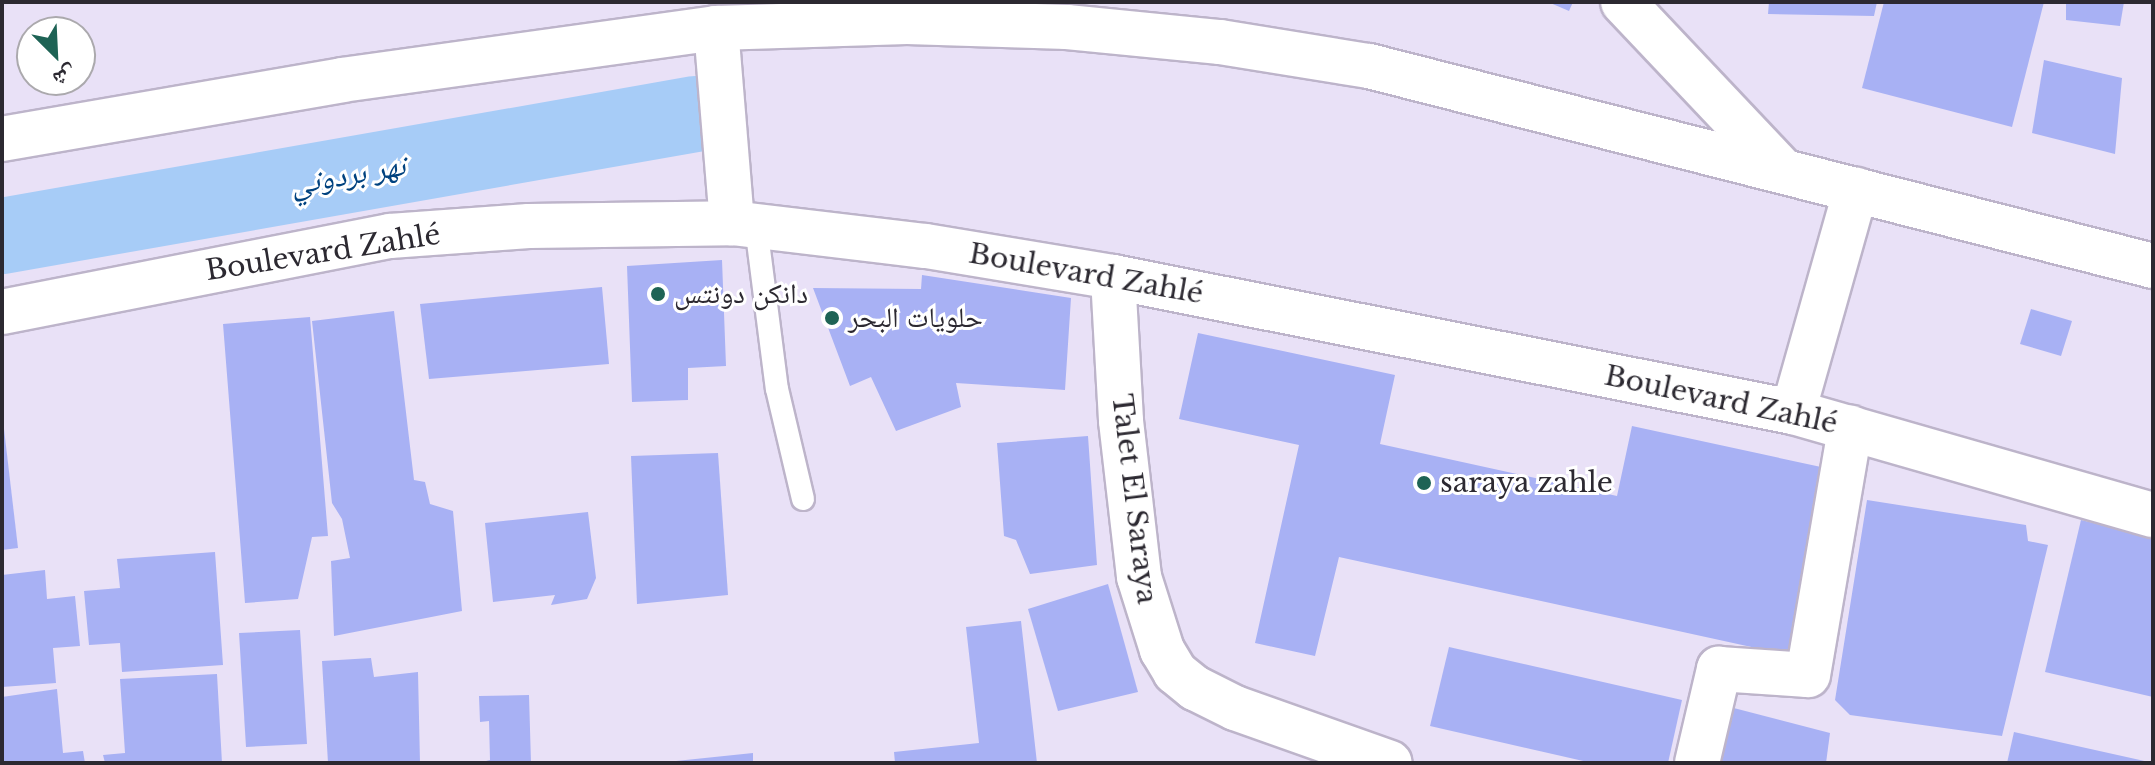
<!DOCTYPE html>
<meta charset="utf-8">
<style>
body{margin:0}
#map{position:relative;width:2155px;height:765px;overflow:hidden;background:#e9e1f7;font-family:"Libre Baskerville","Noto Naskh Arabic",serif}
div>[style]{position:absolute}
.river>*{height:76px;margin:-38px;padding:0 38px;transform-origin:38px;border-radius:38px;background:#a7ccf7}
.building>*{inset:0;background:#a8b1f4}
.roads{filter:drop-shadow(2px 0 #bdb4ca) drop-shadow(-2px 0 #bdb4ca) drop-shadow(0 2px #bdb4ca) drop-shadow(0 -2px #bdb4ca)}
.lane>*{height:22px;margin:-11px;padding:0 11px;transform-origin:11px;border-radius:11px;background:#fff}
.street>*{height:44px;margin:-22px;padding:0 22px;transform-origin:22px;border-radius:22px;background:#fff}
.secondary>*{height:44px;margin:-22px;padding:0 22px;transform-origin:22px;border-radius:22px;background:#fff}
.dots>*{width:22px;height:22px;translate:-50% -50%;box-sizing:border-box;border:4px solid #fff;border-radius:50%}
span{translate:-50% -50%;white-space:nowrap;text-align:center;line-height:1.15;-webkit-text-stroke:6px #fff;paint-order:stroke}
.street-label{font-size:28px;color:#2c2931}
.poi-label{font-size:28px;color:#2c2931}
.left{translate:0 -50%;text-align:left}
.water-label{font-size:30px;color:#00427f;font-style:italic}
.frame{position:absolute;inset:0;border:4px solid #2c2931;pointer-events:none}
.north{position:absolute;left:16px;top:16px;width:80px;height:80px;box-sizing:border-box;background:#fff;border:2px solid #aba9ad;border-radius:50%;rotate:156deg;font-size:22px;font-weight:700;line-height:32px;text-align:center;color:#2c2931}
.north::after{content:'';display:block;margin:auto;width:28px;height:36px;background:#1e6355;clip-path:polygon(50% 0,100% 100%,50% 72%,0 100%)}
</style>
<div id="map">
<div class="river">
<i style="left:2px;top:236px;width:704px;rotate:-9.98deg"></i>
</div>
<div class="building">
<i style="clip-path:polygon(1548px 2px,1573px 2px,1569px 11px)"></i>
<i style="clip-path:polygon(1769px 2px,1877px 2px,1874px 16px,1768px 14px)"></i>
<i style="clip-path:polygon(1884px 2px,2044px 2px,2012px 127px,1862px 88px)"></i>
<i style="clip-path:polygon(2066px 2px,2124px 2px,2120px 26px,2066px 20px)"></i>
<i style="clip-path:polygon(2044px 60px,2122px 78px,2115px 154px,2032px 133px)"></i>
<i style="clip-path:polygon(722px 260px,726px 366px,688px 368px,688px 400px,632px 402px,627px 266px)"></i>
<i style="clip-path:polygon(922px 275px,1071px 298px,1065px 390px,956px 383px,961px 407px,896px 431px,871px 377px,850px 386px,813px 288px,921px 289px)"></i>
<i style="clip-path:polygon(602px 287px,609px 364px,429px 379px,420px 304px)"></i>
<i style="clip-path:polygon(2031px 309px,2072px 321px,2061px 356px,2020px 344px)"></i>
<i style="clip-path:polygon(394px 311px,414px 480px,425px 482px,430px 504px,453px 511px,462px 611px,334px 636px,331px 561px,350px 558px,342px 519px,332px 503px,312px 321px)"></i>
<i style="clip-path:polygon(310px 317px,328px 536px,312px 537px,298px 599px,245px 603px,223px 324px)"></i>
<i style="clip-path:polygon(1198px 333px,1395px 375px,1380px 444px,1617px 496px,1632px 426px,1835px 470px,1793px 656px,1339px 557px,1315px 656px,1255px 643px,1299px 445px,1179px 419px)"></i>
<i style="clip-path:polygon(2px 412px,18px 548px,2px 550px)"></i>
<i style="clip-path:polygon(1088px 436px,1097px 565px,1030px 574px,1016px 540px,1004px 536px,997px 443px)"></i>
<i style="clip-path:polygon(718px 453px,728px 595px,637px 604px,631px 456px)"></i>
<i style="clip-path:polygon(1867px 500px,2026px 525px,2028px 541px,2048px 545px,2002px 736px,1850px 715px,1835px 700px)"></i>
<i style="clip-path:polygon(588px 512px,596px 578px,587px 599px,551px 605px,555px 595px,493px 602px,485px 523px)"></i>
<i style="clip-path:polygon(2081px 520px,2153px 537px,2153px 697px,2045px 672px)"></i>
<i style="clip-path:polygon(215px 552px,223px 665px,122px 672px,120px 643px,89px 645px,84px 591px,120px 588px,117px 559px)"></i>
<i style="clip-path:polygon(45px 570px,47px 599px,75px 596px,80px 646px,53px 648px,56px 683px,2px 687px,2px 575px)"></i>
<i style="clip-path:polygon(1108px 584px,1138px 692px,1058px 711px,1028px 609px)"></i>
<i style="clip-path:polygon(1021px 621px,1037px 763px,895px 763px,894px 752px,979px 743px,966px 627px)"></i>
<i style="clip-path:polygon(300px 630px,307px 744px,246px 747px,239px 633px)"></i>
<i style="clip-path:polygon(1449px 647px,1682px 700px,1668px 763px,1592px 763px,1430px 726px)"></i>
<i style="clip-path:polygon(371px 658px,374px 677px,418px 672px,420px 763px,328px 763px,322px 661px)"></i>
<i style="clip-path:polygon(217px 674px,222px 763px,105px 763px,103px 755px,125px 753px,120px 679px)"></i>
<i style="clip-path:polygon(57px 689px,63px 753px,83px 751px,85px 763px,2px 763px,2px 697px)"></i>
<i style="clip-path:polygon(529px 695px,531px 763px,478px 763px,490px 760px,489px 721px,480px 722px,479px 696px)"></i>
<i style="clip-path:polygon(1726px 706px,1830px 733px,1826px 763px,1718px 763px)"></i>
<i style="clip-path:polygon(2014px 732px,2149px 762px,2149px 763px,2007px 763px)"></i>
<i style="clip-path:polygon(753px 753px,753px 763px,676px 763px,676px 761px)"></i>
</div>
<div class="roads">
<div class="lane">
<i style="left:756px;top:226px;width:164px;rotate:82.7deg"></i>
<i style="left:777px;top:389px;width:113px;rotate:76.7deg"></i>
</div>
<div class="street">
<i style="left:1697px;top:763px;width:97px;rotate:-76.8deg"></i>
<i style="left:1719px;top:669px;width:89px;rotate:3.9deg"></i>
<i style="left:1808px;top:675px;width:251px;rotate:-80.3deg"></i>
</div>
<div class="secondary">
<i style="left:1623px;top:2px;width:231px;rotate:46.6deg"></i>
<i style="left:716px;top:28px;width:196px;rotate:85.3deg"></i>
<i style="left:2px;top:139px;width:345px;rotate:-9.8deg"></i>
<i style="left:342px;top:80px;width:378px;rotate:-7.9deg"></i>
<i style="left:716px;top:28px;width:191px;rotate:-1.8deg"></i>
<i style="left:907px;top:22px;width:160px;rotate:1.8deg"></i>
<i style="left:1067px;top:27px;width:154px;rotate:5.6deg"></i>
<i style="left:1220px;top:42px;width:151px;rotate:9.2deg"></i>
<i style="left:1369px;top:66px;width:809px;rotate:14.31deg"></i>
<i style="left:1113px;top:277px;width:144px;rotate:86.8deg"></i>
<i style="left:1121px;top:421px;width:157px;rotate:83.4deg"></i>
<i style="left:1139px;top:577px;width:77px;rotate:72.5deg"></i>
<i style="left:1162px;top:650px;width:26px;rotate:59deg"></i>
<i style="left:1175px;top:672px;width:26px;rotate:39deg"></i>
<i style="left:1195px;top:688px;width:45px;rotate:26.6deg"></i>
<i style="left:1235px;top:708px;width:164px;rotate:19.5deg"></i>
<i style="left:2px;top:312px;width:395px;rotate:-11.1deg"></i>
<i style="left:390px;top:236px;width:139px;rotate:-4.1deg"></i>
<i style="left:529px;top:226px;width:203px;rotate:-0.8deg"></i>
<i style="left:732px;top:223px;width:195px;rotate:6.8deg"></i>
<i style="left:926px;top:246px;width:190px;rotate:9.4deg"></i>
<i style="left:1113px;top:277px;width:693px;rotate:11.23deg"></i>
<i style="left:1793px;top:412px;width:374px;rotate:16deg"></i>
<i style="left:1793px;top:412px;width:231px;rotate:-74.2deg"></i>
</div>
</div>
<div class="dots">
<i style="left:658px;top:294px;background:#1e6355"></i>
<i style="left:832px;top:318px;background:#1e6355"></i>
<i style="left:1424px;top:483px;background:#1e6355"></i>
</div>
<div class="street-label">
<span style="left:323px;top:253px;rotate:-9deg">Boulevard Zahlé</span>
<span style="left:1086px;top:274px;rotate:10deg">Boulevard Zahlé</span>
<span style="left:1721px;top:400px;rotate:12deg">Boulevard Zahlé</span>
<span style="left:1134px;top:499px;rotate:83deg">Talet El Saraya</span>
</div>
<div class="poi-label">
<span class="left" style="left:674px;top:294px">دانكن دونتس</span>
<span class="left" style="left:848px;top:318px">حلويات البحر</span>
<span class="left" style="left:1440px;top:483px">saraya zahle</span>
</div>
<div class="water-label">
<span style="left:348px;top:175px;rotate:-10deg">نهر بردوني</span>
</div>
<div class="frame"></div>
<div class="north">ش</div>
</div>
